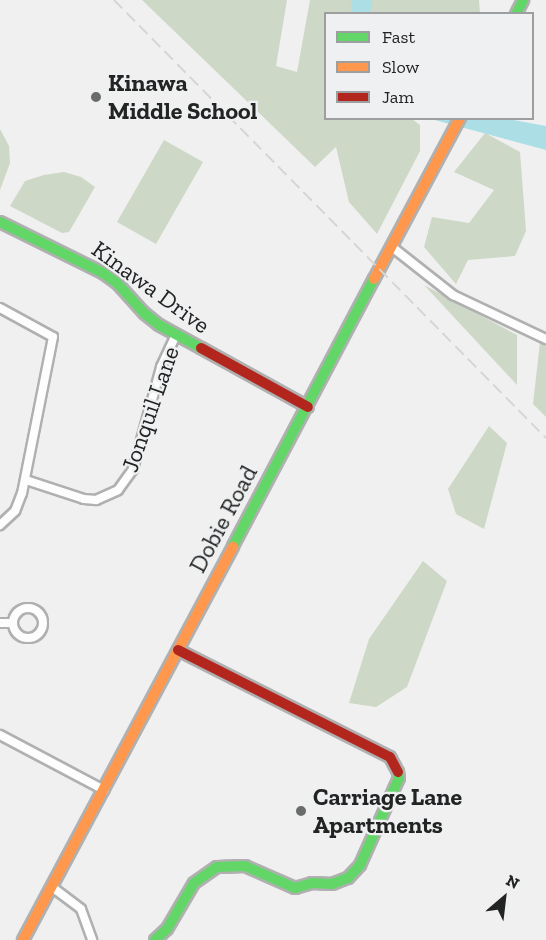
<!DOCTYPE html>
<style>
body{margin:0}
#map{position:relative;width:546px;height:940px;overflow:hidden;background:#f0f0f0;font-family:"Zilla Slab",serif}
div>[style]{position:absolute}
.green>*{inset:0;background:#cdd8c6}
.water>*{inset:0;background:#acdee6}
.roads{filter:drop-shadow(2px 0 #b0b0b1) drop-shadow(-2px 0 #b0b0b1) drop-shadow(0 2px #b0b0b1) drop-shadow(0 -2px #b0b0b1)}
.street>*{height:8px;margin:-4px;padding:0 4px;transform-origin:4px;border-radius:4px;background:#fdfdfd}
.street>.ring{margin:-4px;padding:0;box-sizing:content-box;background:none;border:8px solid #fdfdfd;border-radius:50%}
.fast>*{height:10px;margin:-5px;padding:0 5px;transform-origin:5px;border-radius:5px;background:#63d668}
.slow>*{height:10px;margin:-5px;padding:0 5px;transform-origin:5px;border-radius:5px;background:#ff974d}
.jam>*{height:10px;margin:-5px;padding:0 5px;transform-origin:5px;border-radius:5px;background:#b3261e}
.rail>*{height:2px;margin-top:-1px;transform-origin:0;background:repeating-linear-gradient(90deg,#d5d5d5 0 12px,transparent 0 18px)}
.dots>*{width:16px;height:16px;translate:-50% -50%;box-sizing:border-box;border:3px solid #eff0f1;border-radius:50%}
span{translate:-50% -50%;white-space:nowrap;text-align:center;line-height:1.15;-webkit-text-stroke:4.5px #eff0f1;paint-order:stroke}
.poi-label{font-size:24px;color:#222323;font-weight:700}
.left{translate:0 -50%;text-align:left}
.street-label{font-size:24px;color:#222323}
.legend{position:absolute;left:324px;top:12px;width:210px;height:108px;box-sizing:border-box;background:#eff0f1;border:2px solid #9d9e9f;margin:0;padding:8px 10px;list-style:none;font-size:18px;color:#222323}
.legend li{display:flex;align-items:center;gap:12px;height:30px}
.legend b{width:30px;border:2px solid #9d9e9f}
.north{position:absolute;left:474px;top:868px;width:60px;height:60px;-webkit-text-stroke:4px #eff0f1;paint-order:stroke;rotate:28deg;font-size:16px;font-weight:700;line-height:24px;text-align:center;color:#222323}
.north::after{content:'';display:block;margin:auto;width:21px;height:27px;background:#222323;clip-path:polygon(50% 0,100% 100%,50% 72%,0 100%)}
</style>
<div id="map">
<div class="green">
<i style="clip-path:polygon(142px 0,287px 0,276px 66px,297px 72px,310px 0,354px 0,353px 13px,326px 14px,326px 118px,412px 119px,420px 125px,420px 151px,377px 234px,349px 202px,336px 147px,315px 167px)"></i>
<i style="clip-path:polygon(371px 0,479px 0,480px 13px,368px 14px)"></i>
<i style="clip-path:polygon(0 129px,9px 146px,10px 163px,0 190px)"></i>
<i style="clip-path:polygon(485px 133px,520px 152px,526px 231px,515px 256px,468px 260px,456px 284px,424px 247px,432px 217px,469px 223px,494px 190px,454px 172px)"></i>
<i style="clip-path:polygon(164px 140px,203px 162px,156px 244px,117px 222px)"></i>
<i style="clip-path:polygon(64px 172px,81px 177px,95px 187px,69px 232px,62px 233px,10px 206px,25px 181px,44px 175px)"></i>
<i style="clip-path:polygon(424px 285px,517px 335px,517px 385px)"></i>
<i style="clip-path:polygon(540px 342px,546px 345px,546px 417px,533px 404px)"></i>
<i style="clip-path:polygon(489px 426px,507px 443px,484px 529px,456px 514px,448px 489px)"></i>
<i style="clip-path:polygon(423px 561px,447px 581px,407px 687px,376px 707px,349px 703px,369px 639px)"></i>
</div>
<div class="water">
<i style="clip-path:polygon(352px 0,372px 0,370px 13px,351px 13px)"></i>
<i style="clip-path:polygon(431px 119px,508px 119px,546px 126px,546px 150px)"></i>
</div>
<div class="roads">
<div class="street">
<i style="left:392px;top:247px;width:78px;rotate:38.2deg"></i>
<i style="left:453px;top:295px;width:103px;rotate:25.3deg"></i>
<i style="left:0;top:308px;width:60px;rotate:28.7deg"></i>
<i style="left:53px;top:337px;width:159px;rotate:101.2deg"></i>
<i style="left:22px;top:493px;width:19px;rotate:111deg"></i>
<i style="left:15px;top:511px;width:21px;rotate:137deg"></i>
<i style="left:26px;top:480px;width:61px;rotate:18.1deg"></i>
<i style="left:84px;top:499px;width:12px;rotate:5deg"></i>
<i style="left:96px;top:500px;width:24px;rotate:-24deg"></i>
<i style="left:118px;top:490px;width:26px;rotate:-54deg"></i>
<i style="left:133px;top:469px;width:106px;rotate:-74.6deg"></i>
<i style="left:161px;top:367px;width:35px;rotate:-65deg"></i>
<i class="ring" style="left:13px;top:608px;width:22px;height:22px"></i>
<i style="left:0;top:623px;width:13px"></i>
<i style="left:0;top:735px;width:118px;rotate:27.9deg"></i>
<i style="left:52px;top:887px;width:36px;rotate:37deg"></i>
<i style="left:81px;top:909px;width:33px;rotate:70deg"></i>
</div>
<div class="fast">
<i style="left:516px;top:14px;width:16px;rotate:-63deg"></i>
<i style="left:0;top:222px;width:115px;rotate:26.3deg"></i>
<i style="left:103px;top:273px;width:17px;rotate:36deg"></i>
<i style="left:117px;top:283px;width:40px;rotate:48deg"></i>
<i style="left:144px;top:313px;width:19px;rotate:39deg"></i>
<i style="left:159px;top:325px;width:48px;rotate:28.7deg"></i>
<i style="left:233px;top:546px;width:302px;rotate:-62.2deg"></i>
<i style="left:155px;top:940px;width:16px;rotate:-43deg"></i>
<i style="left:167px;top:929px;width:53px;rotate:-59.6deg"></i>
<i style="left:194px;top:883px;width:28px;rotate:-35deg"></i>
<i style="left:217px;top:867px;width:28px;rotate:-2deg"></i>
<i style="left:245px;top:866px;width:55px;rotate:23.7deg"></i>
<i style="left:295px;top:888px;width:18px;rotate:-16deg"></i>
<i style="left:312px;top:883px;width:20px;rotate:3deg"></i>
<i style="left:332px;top:884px;width:17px;rotate:-21deg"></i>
<i style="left:348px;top:878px;width:18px;rotate:-47deg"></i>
<i style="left:360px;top:865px;width:95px;rotate:-65.9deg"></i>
<i style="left:399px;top:778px;width:6px;rotate:-99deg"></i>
</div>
<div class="slow">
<i style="left:374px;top:279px;width:183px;rotate:-61.9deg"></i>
<i style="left:23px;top:940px;width:446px;rotate:-61.9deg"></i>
</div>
<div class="jam">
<i style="left:201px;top:348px;width:122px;rotate:28.9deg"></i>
<i style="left:178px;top:650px;width:237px;rotate:26.8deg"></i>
<i style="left:390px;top:757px;width:17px;rotate:62deg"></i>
</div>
</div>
<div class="rail">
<i style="left:114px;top:0;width:615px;rotate:45.4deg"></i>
</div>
<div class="dots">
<i style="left:96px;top:97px;background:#6a6b6b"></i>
<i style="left:301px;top:811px;background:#6a6b6b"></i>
</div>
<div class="poi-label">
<span class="left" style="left:108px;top:97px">Kinawa<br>Middle School</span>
<span class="left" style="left:313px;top:811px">Carriage Lane<br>Apartments</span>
</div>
<div class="street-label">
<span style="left:151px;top:287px;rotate:36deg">Kinawa Drive</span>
<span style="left:150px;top:409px;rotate:-71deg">Jonquil Lane</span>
<span style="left:223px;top:519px;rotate:-62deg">Dobie Road</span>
</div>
<ul class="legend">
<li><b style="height:8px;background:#63d668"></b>Fast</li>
<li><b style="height:8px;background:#ff974d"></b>Slow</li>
<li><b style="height:8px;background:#b3261e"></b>Jam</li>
</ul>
<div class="north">N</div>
</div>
